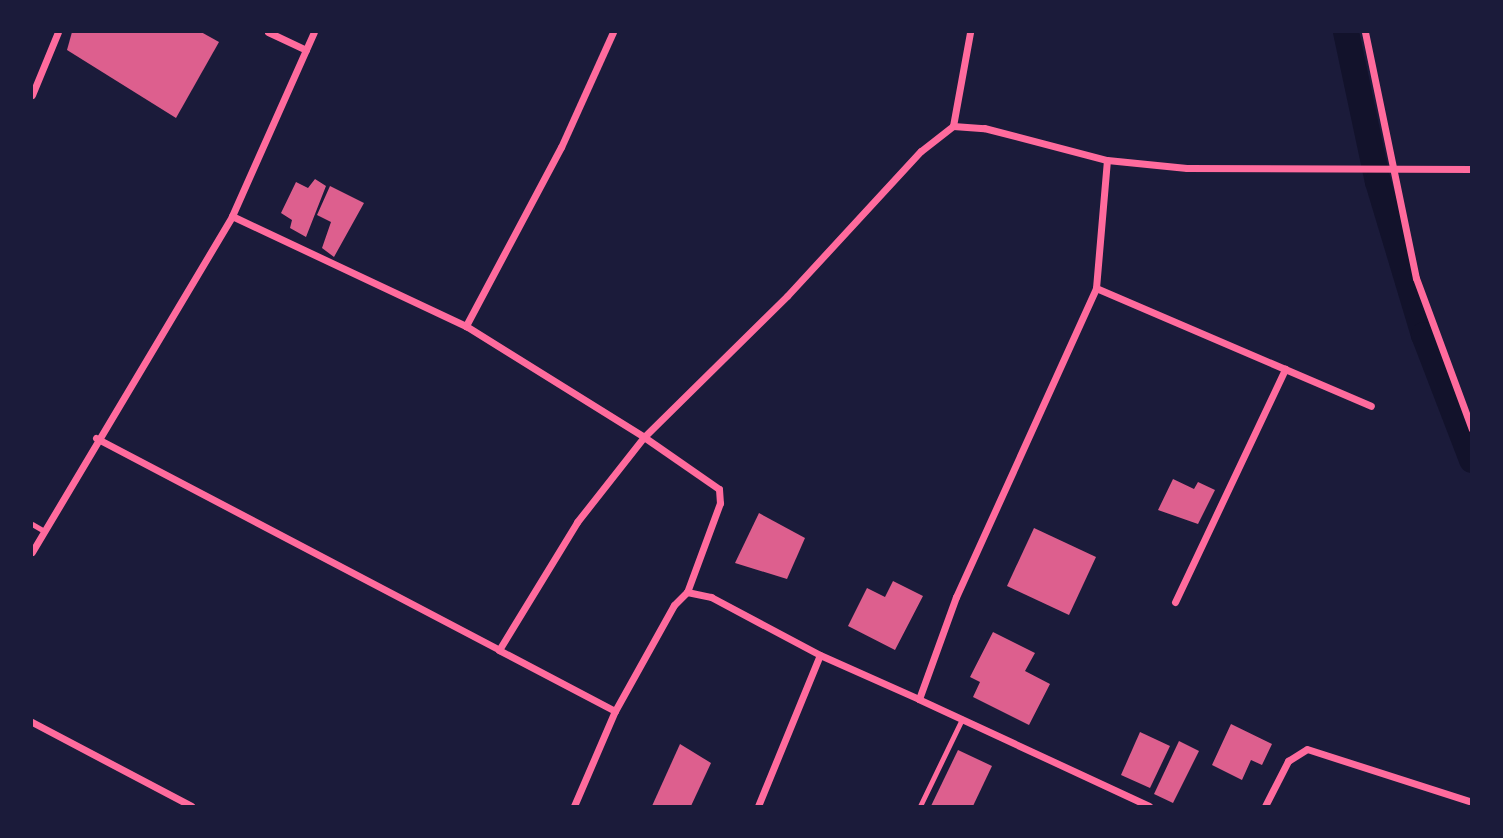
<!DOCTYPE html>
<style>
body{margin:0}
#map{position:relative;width:1503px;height:838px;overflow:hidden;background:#1b1b3a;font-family:"Work Sans",sans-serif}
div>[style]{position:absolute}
.canal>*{height:26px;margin:-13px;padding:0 13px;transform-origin:13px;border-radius:13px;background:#12122b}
.building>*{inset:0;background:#dd5f8e}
.service>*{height:5px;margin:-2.5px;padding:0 2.5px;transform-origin:2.5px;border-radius:2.5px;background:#ff6b9d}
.minor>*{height:7px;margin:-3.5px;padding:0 3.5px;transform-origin:3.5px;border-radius:3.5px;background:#ff6b9d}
span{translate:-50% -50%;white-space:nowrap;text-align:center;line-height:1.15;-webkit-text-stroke:7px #1b1b3a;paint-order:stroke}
.frame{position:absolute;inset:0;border:33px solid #1b1b3a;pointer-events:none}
</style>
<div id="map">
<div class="canal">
<i style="left:1346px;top:32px;width:153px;rotate:78deg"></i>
<i style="left:1378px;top:182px;width:160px;rotate:73.3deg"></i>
<i style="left:1424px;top:335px;width:134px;rotate:69deg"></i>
</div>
<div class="building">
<i style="clip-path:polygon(72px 32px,201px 32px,219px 42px,176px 118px,67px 50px)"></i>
<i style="clip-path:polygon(315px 179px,326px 186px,306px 237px,290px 228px,292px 220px,281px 213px,296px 182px,308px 188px)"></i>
<i style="clip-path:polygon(330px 186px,364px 203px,334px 257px,322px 248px,331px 222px,317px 215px)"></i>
<i style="clip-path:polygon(1173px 479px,1194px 489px,1198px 482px,1215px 490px,1198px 524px,1158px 510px)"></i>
<i style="clip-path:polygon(759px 513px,805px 538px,787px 579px,735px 563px)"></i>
<i style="clip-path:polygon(1034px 528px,1096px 557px,1069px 615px,1007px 586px)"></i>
<i style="clip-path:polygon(893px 581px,923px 596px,895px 650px,848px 626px,867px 588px,885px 597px)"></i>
<i style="clip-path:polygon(993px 632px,1035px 653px,1025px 671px,1050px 684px,1029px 725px,973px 697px,980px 682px,970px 677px)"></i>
<i style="clip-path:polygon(1231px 724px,1272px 744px,1262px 765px,1251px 760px,1242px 780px,1212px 765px)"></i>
<i style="clip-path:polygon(1140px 732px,1170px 746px,1150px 788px,1121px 775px)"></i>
<i style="clip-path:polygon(1179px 741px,1199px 751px,1173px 803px,1154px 794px)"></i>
<i style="clip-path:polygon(680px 744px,711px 763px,691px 806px,652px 806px)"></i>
<i style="clip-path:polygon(958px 750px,992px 766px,973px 806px,931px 806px)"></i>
</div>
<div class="service">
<i style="left:32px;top:524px;width:14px;rotate:30deg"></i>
<i style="left:920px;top:806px;width:97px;rotate:-64.2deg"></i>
</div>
<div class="minor">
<i style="left:268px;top:32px;width:42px;rotate:25.3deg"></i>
<i style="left:613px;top:32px;width:126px;rotate:114.3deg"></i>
<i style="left:561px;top:147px;width:203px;rotate:118deg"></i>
<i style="left:466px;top:326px;width:210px;rotate:31.9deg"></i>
<i style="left:644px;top:437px;width:201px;rotate:-44.6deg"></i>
<i style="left:787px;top:296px;width:197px;rotate:-47.3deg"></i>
<i style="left:921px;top:151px;width:41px;rotate:-38deg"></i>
<i style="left:953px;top:126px;width:96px;rotate:-79.7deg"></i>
<i style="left:1365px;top:32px;width:251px;rotate:78.3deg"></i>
<i style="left:1416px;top:278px;width:161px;rotate:69.7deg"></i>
<i style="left:32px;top:95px;width:68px;rotate:-67.6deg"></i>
<i style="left:953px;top:126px;width:31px;rotate:4deg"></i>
<i style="left:984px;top:128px;width:127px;rotate:14.6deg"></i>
<i style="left:1107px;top:160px;width:80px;rotate:5.7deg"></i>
<i style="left:1187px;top:168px;width:285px;rotate:0.2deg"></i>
<i style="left:232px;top:216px;width:259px;rotate:25.2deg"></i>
<i style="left:1096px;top:288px;width:128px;rotate:-85.1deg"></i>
<i style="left:96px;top:438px;width:455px;rotate:27.7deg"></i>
<i style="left:32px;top:552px;width:391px;rotate:-59.2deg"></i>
<i style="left:232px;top:216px;width:201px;rotate:-66deg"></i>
<i style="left:1175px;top:602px;width:258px;rotate:-64.7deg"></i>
<i style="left:615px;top:711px;width:121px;rotate:-60.9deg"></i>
<i style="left:674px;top:605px;width:18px;rotate:-45deg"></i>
<i style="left:687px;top:592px;width:25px;rotate:12deg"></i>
<i style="left:711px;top:597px;width:123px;rotate:28deg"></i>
<i style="left:820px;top:655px;width:108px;rotate:24deg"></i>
<i style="left:32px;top:722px;width:180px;rotate:27.8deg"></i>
<i style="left:574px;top:806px;width:103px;rotate:-66.7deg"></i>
<i style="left:615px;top:711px;width:131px;rotate:-152.3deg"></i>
<i style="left:499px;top:650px;width:150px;rotate:-58.6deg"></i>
<i style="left:577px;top:522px;width:108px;rotate:-51.8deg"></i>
<i style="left:644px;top:437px;width:91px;rotate:34.7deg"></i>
<i style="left:719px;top:489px;width:14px;rotate:86deg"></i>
<i style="left:720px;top:503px;width:95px;rotate:110.3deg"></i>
<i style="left:758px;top:806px;width:163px;rotate:-67.7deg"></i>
<i style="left:1149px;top:806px;width:254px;rotate:-155.1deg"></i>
<i style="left:919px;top:699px;width:109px;rotate:-70.1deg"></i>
<i style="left:956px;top:597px;width:339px;rotate:-65.6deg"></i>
<i style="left:1096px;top:288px;width:299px;rotate:23.2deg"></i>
<i style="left:1265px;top:806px;width:51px;rotate:-62.9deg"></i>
<i style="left:1288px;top:761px;width:22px;rotate:-32deg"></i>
<i style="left:1307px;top:749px;width:173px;rotate:17.8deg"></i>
</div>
<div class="frame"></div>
</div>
